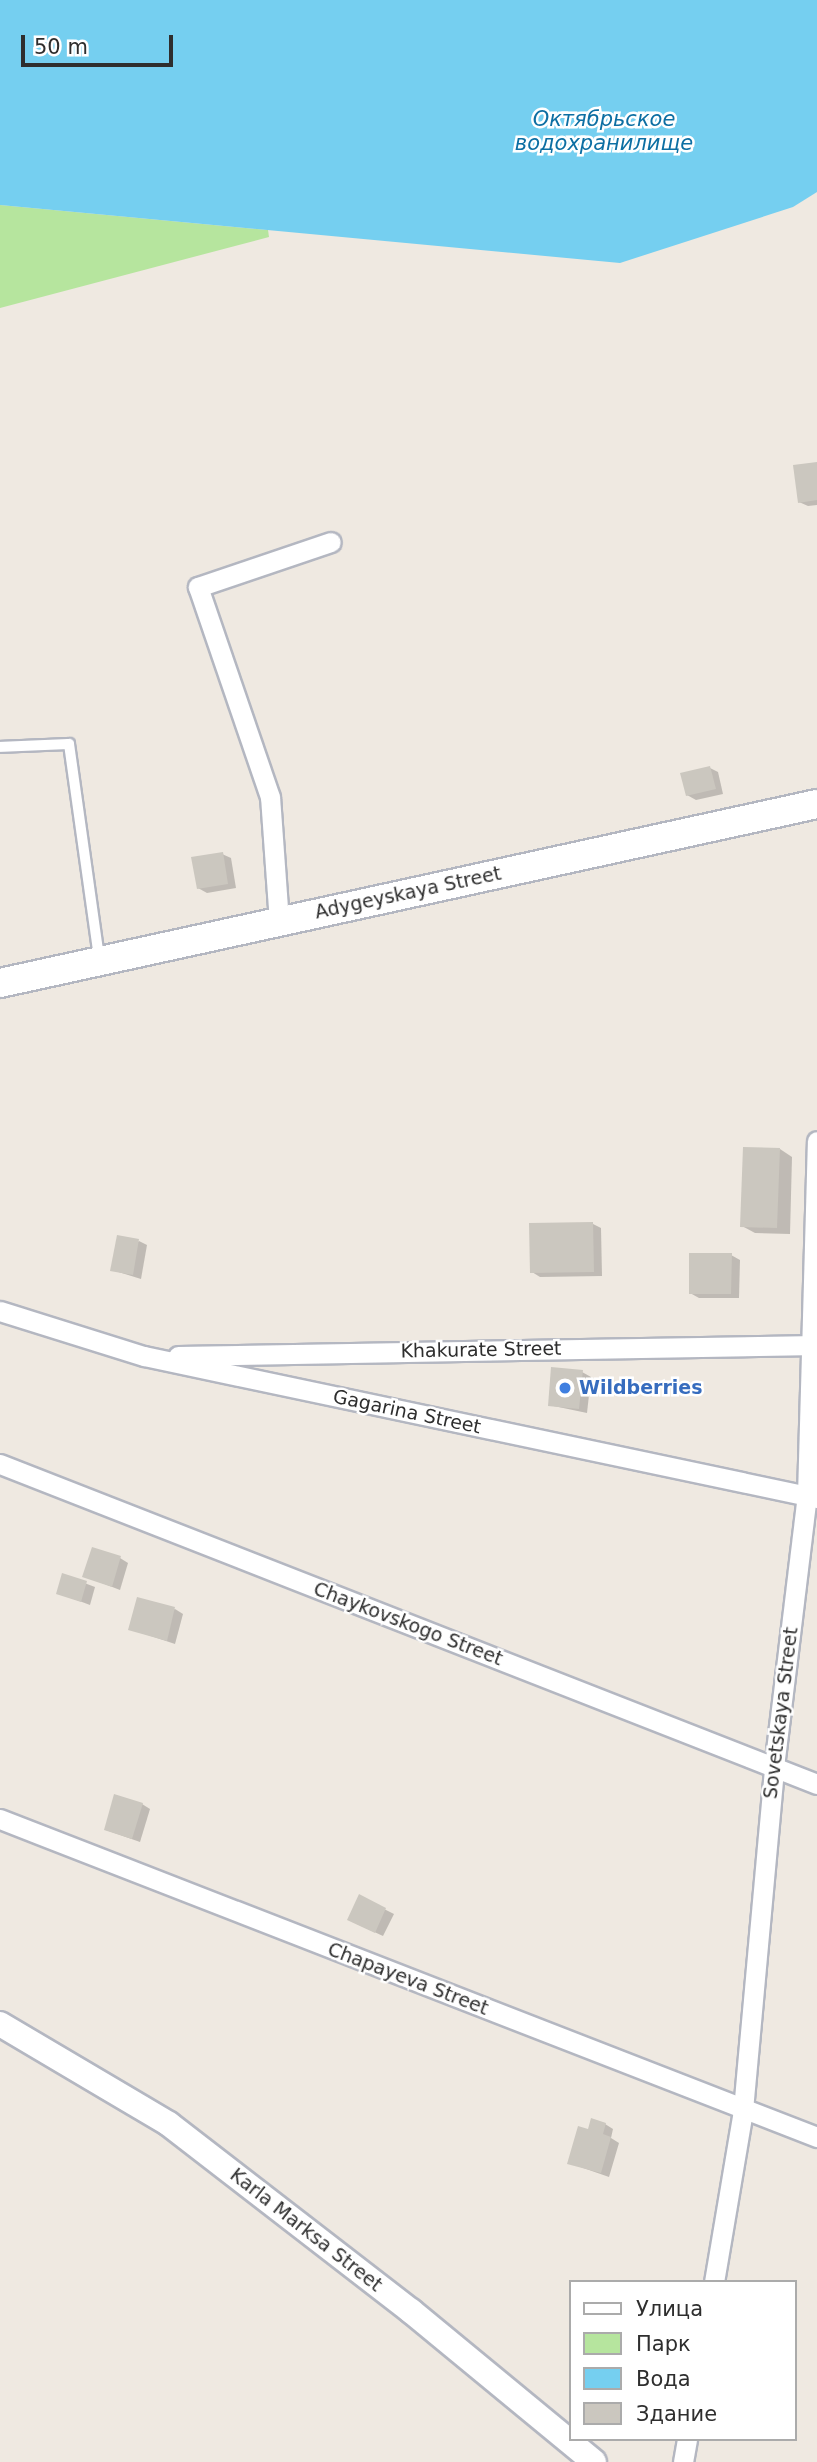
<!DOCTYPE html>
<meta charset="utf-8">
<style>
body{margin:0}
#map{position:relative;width:817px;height:2462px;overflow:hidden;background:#efe9e1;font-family:"DejaVu Sans",sans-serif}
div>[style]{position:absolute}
.green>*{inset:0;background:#b6e59e}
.water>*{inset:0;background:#75cff0}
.shadow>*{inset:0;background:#0003}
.building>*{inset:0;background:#cbc7bf}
.roads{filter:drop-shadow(2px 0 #b4b7c1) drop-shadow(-2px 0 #b4b7c1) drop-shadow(0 2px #b4b7c1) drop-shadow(0 -2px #b4b7c1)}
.service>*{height:10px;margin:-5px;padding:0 5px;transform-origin:5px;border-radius:5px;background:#fff}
.minor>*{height:19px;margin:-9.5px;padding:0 9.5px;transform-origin:9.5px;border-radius:9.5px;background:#fff}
.tertiary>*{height:24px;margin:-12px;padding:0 12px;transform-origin:12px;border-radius:12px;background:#fff}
.secondary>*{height:28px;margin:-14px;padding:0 14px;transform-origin:14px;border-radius:14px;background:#fff}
.dots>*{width:19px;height:19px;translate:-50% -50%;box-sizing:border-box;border:4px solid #fff;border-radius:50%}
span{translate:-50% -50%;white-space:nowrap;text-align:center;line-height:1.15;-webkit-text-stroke:5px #fff;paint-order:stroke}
.street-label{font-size:19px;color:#2e2e2e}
.shop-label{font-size:19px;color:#366cbe;font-weight:700}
.left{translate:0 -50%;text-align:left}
.water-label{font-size:21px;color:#0d6fa3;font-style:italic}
.legend{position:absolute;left:569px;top:2280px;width:228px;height:161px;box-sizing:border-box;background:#fff;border:2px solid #ababab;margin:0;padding:9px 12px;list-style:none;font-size:21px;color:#2e2e2e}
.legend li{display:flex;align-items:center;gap:14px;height:35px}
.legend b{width:35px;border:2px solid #ababab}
.scale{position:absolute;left:21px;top:35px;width:152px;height:32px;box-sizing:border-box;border:4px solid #2e2e2e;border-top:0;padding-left:9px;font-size:21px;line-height:24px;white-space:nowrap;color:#2e2e2e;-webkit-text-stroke:5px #fff;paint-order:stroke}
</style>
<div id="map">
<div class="green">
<i style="clip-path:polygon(0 205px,268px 230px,269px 237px,0 308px)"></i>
</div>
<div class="water">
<i style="clip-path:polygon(0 0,817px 0,817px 192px,793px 207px,620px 263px,0 205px)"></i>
</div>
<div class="shadow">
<i style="clip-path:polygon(817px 464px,817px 505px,808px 506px,799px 502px)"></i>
<i style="clip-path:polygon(710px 768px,718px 772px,723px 794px,696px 800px,687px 795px)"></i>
<i style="clip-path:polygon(222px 854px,231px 858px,236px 888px,207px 893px,198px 888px)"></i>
<i style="clip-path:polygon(780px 1149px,792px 1157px,790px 1234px,755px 1233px,742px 1226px)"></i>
<i style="clip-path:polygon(593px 1224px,601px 1228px,602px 1276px,540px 1277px,532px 1272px)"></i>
<i style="clip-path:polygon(139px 1241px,147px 1245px,141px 1279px,112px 1270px)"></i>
<i style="clip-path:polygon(731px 1255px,740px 1260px,739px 1298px,699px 1298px,690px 1293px)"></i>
<i style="clip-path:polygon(582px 1372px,591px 1377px,587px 1413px,549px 1405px)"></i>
<i style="clip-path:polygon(120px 1558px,128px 1563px,120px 1590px,84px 1576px)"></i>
<i style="clip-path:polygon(63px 1575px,95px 1587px,90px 1605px,58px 1593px)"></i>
<i style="clip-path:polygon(175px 1609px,183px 1614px,175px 1644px,130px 1629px)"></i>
<i style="clip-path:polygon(142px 1804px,150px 1809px,140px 1842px,106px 1830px)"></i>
<i style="clip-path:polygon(360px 1897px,394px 1914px,383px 1936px,357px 1924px)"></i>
<i style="clip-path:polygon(605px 2124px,613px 2129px,611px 2138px,619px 2143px,609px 2177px,569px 2163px)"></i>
</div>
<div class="building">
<i style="clip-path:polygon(817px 462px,817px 500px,798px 503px,793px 465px)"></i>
<i style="clip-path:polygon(710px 766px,716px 789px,686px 796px,680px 773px)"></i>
<i style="clip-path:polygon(223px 852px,228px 884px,197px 889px,191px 857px)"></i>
<i style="clip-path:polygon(743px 1147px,780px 1148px,777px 1228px,740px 1227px)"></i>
<i style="clip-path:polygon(593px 1222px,594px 1272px,530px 1273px,529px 1223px)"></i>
<i style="clip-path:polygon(117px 1235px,139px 1239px,133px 1275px,110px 1271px)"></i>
<i style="clip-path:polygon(689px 1253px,732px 1253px,731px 1294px,689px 1294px)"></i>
<i style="clip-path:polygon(551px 1367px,583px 1370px,579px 1409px,548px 1406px)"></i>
<i style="clip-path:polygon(92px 1547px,121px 1556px,112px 1587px,82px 1577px)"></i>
<i style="clip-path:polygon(62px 1573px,87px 1581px,81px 1602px,56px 1594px)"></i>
<i style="clip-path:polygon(137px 1597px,175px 1607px,167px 1641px,128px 1630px)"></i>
<i style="clip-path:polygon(114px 1794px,143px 1803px,132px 1839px,104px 1830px)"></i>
<i style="clip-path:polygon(359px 1894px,386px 1908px,375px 1933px,347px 1920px)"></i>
<i style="clip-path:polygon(591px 2118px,606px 2123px,603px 2134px,611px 2137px,601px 2173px,567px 2164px,578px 2126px,588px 2129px)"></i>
</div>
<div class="roads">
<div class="service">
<i style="left:0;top:747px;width:69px;rotate:-2.5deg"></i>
<i style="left:69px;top:744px;width:215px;rotate:82deg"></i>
</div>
<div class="minor">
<i style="left:279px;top:922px;width:125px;rotate:-94.1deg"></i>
<i style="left:270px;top:797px;width:222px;rotate:-108.9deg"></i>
<i style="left:198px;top:587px;width:140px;rotate:-18.7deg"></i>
<i style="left:0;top:1311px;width:151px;rotate:17.4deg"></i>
<i style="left:144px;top:1356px;width:688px;rotate:11.91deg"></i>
<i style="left:178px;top:1356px;width:639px;rotate:-0.99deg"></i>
<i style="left:0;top:1464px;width:877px;rotate:21.39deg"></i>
<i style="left:0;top:1819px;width:877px;rotate:21.27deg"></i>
<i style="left:714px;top:2282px;width:174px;rotate:-80.4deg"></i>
<i style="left:743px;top:2110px;width:344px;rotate:-84.8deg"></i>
<i style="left:774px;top:1767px;width:273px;rotate:-83.1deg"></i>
<i style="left:807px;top:1496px;width:355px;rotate:-88.4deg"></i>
<i style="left:683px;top:2462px;width:23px;rotate:-80deg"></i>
</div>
<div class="tertiary">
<i style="left:0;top:2024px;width:196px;rotate:30.6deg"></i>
<i style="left:169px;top:2124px;width:306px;rotate:37.7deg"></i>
<i style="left:411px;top:2311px;width:237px;rotate:39.5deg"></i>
</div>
<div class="secondary">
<i style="left:0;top:983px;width:836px;rotate:-12.36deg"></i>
</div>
</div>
<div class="dots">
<i style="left:565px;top:1388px;background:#3f7fe0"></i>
</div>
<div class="street-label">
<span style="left:408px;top:893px;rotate:-12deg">Adygeyskaya Street</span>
<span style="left:481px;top:1350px;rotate:-1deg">Khakurate Street</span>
<span style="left:407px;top:1412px;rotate:12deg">Gagarina Street</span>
<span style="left:408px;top:1624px;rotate:21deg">Chaykovskogo Street</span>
<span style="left:781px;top:1713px;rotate:-83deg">Sovetskaya Street</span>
<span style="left:408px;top:1979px;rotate:21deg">Chapayeva Street</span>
<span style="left:306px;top:2230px;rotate:38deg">Karla Marksa Street</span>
</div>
<div class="shop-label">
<span class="left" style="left:579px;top:1388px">Wildberries</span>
</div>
<div class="water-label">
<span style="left:604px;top:131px">Октябрьское<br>водохранилище</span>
</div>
<ul class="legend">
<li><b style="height:9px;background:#fff"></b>Улица</li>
<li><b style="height:19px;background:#b6e59e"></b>Парк</li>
<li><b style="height:19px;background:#75cff0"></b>Вода</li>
<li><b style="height:19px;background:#cbc7bf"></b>Здание</li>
</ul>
<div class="scale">50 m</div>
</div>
